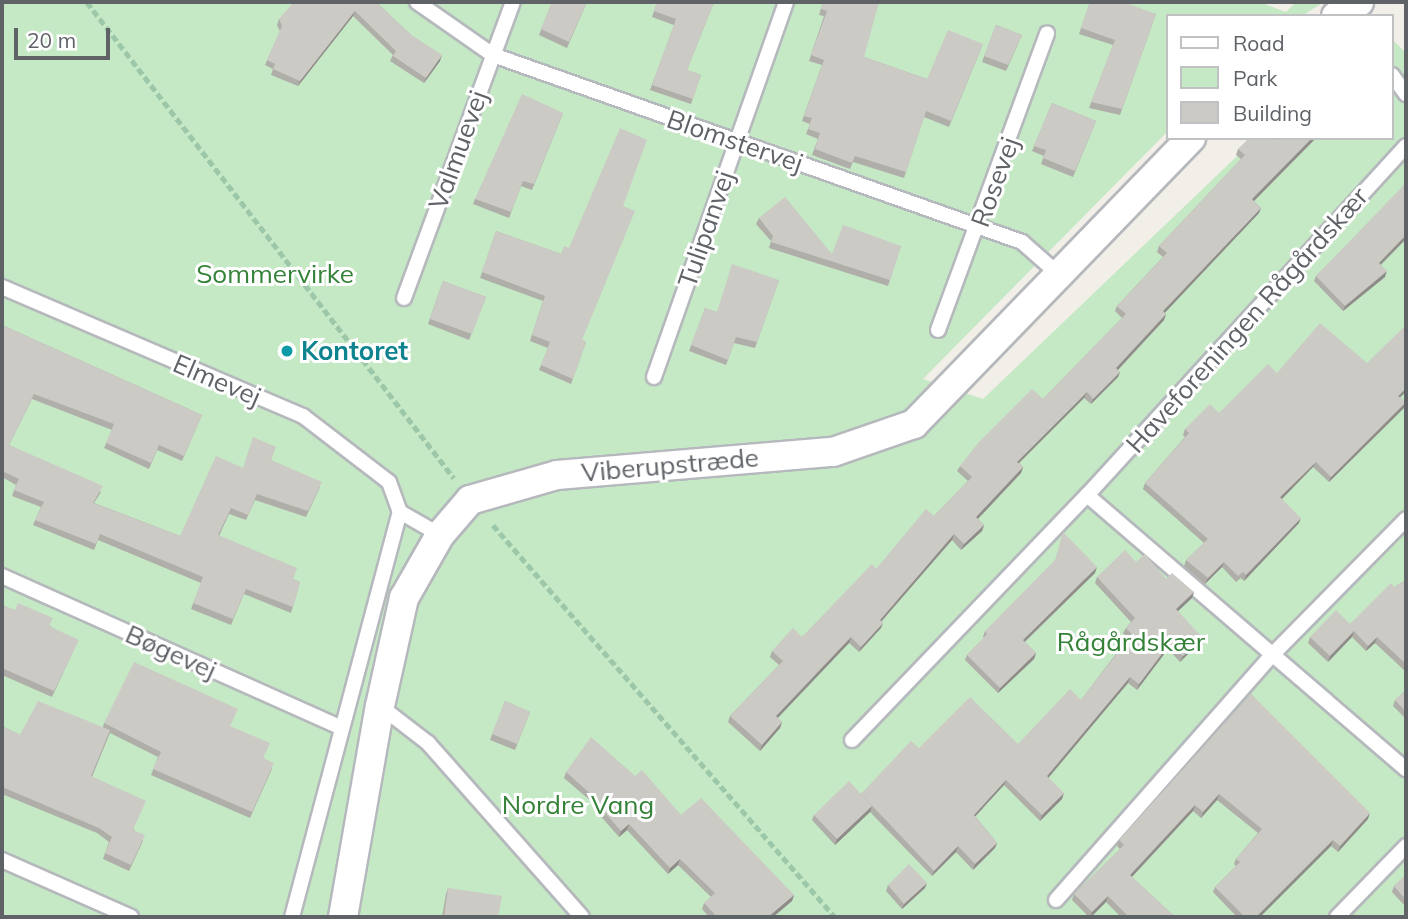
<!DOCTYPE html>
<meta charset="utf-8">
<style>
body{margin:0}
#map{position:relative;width:1408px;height:919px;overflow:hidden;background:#f1efe8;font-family:Mulish,sans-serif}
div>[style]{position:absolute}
.green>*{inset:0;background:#c5e8c5}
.path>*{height:4.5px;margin-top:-2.25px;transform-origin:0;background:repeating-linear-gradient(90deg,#9cc7a9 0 7px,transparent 0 10.5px)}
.roads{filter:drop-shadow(2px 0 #b5b8bc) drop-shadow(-2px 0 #b5b8bc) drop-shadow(0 2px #b5b8bc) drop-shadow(0 -2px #b5b8bc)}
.lane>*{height:14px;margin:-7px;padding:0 7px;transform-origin:7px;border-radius:7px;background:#fff}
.street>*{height:28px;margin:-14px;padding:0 14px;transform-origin:14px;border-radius:14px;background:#fff}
.wall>*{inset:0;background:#afaea9}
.shaded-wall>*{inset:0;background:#8f8d8a}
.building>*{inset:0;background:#cccac5}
.dots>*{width:19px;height:19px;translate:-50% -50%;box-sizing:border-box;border:4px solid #fff;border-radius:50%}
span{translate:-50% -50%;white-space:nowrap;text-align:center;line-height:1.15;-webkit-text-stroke:6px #fff;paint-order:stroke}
.street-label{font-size:26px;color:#5f6368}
.park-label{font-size:26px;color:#348238}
.culture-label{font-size:26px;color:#0d838f;font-weight:700}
.left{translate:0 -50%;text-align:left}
.frame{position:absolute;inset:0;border:4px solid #5f6368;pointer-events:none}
.legend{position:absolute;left:1166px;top:14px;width:228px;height:126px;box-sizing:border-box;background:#fff;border:2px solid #bfc1c3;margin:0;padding:9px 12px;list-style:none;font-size:21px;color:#5f6368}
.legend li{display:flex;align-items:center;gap:14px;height:35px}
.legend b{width:35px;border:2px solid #bfc1c3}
.scale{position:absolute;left:14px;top:28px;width:96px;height:32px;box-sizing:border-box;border:4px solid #5f6368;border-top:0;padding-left:9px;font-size:21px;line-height:24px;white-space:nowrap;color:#5f6368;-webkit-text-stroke:5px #fff;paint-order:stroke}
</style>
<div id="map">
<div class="green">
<i style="clip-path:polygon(2px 2px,1259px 2px,1286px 12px,1296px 2px,1324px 2px,1305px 14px,1168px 16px,1168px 131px,923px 379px,983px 399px,1256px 138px,1392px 138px,1392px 39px,1406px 53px,1406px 917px,2px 917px)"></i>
</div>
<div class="path">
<i style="left:87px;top:2px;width:601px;rotate:52.37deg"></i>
<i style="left:493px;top:525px;width:520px;rotate:48.9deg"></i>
</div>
<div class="roads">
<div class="lane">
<i style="left:417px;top:2px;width:93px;rotate:34.9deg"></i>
<i style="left:493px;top:55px;width:561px;rotate:19.47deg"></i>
<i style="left:1022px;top:242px;width:45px;rotate:41.4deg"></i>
<i style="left:1392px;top:75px;width:24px;rotate:54deg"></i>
<i style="left:1406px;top:146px;width:473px;rotate:132.4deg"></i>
<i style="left:1087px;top:495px;width:421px;rotate:40.7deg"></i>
<i style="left:2px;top:287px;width:327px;rotate:23.2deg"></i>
<i style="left:303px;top:416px;width:108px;rotate:37.5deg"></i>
<i style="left:389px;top:482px;width:32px;rotate:70deg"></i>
<i style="left:404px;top:298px;width:315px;rotate:-69.8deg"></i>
<i style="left:938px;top:330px;width:316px;rotate:-69.8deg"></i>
<i style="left:654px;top:377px;width:398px;rotate:-70.6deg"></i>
<i style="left:400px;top:512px;width:46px;rotate:29.9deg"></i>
<i style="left:2px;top:576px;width:370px;rotate:24.1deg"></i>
<i style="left:380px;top:706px;width:61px;rotate:37.6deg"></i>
<i style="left:428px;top:743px;width:232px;rotate:48.5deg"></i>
<i style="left:852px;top:740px;width:339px;rotate:-46.2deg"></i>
<i style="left:2px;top:860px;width:141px;rotate:23.8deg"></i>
<i style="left:1056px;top:900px;width:329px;rotate:-48.6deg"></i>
<i style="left:1274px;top:653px;width:188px;rotate:-45.4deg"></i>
<i style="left:292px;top:917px;width:419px;rotate:-75.1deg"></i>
<i style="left:1337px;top:917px;width:99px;rotate:-45.8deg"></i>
</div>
<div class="street">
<i style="left:1336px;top:16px;width:27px;rotate:-31deg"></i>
<i style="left:343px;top:917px;width:214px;rotate:-80.1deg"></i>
<i style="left:380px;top:706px;width:111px;rotate:-77.5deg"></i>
<i style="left:404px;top:598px;width:73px;rotate:-60.3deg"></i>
<i style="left:440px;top:535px;width:46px;rotate:-49.4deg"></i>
<i style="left:470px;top:500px;width:91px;rotate:-16deg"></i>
<i style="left:557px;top:475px;width:277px;rotate:-4.8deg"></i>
<i style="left:833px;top:452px;width:86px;rotate:-19.1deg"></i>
<i style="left:914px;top:424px;width:398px;rotate:-45.9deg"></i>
</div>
</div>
<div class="wall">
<i style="clip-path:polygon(376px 2px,410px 34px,440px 61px,424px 83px,390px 61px,393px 55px,353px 16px,298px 86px,271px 75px,273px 69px,265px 65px,280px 31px,277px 25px,279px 19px)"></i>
<i style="clip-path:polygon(552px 2px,587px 2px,567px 48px,539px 35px)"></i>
<i style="clip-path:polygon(657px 2px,714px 2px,687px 70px,701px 75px,691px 104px,650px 90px,674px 25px,652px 17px)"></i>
<i style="clip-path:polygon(823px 2px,864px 57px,927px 79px,983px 44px,949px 127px,924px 117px,904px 178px,853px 162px,850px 169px,812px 155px,818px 139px,806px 134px,810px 124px,802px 121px,822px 65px,809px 61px,824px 16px,819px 15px)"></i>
<i style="clip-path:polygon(1090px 2px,1156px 14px,1120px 115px,1089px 108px,1113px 45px,1079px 34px)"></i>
<i style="clip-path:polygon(996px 25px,1022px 35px,1006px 71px,982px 62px)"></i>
<i style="clip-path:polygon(1052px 103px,1096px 121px,1073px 177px,1041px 164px,1044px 156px,1032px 151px)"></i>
<i style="clip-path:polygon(563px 113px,532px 190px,521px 186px,509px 218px,473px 204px,475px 199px)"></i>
<i style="clip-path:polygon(1316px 138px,1254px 201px,1261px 208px,1259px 213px,1164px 313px,1166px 314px,1164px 320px,1118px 370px,1120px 372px,1118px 377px,1091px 404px,1084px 398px,1019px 463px,1023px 467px,1021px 473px,978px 519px,984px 525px,982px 531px,961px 550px,952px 540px,882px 621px,881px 628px,859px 652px,849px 643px,777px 718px,782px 722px,780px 728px,760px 751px,728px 722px,730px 716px,779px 665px,770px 657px,772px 651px,802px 637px,934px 516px,968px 481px,957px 471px,960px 466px,1043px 399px,1122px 318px,1115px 311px,1117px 306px,1163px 257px,1157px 252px,1159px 246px,1241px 159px,1236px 155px,1238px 149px,1274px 141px)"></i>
<i style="clip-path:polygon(1406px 187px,1406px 239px,1381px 265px,1385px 277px,1343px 311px,1314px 281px,1316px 276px)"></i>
<i style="clip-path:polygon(759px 218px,832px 254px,901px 246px,888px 286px,769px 248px,771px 241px,756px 224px)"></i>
<i style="clip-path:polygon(496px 231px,561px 254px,569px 248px,582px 340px,586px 342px,571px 384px,539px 370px,548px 348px,530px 341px,543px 301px,480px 278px)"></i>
<i style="clip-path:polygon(779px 280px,755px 348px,734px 343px,726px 365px,689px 351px,705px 308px,716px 312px)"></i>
<i style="clip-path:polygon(443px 281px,486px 297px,469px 340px,428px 324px)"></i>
<i style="clip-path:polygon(2px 325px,202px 415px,182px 461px,157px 450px,149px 469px,104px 448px,112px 430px,32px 399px,9px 445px,101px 492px,94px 503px,180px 536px,243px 468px,271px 460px,320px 487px,306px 517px,255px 500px,246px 520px,229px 514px,219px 536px,293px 579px,300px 582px,291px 613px,244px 594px,231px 625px,191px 609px,201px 583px,98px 540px,94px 550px,33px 525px,41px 507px,12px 496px,16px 485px,2px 477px)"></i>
<i style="clip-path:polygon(1277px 373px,1400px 397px,1404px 408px,1329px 482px,1313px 467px,1282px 499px,1299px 523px,1244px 581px,1241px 578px,1236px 582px,1222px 567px,1205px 584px,1184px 566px,1186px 560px,1204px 543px,1143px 489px,1145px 483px,1185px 437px,1183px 435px,1185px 429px,1219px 413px)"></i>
<i style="clip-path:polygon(1136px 562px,1166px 579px,1194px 592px,1192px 598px,1178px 611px,1200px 642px,1180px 662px,1168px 649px,1137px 690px,1128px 683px,1048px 777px,1062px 799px,1040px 821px,1004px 785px,975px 816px,997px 843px,995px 848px,973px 870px,956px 852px,932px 876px,870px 812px,835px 845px,812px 820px,814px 815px,861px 794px,919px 748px,1018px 744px,1081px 700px,1128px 638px,1123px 633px,1126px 628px,1131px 622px,1095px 583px,1097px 577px)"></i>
<i style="clip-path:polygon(1095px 573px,1025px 642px,1036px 653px,1034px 659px,998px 693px,965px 660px,967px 655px,984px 638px,983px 637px,985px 631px)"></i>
<i style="clip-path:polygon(1406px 580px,1406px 672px,1375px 643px,1366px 651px,1352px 637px,1328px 662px,1308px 643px,1310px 637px,1350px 624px,1394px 587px)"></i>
<i style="clip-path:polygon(2px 605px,50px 626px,76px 645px,52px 697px,2px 675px)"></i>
<i style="clip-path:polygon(1406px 690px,1406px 719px,1393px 706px,1395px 700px)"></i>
<i style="clip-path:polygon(1251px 694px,1368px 819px,1338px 852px,1331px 846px,1260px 917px,1237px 917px,1213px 892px,1215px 887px,1236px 866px,1234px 864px,1236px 859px,1258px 833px,1217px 800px,1201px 818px,1193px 811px,1132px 877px,1175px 917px,1121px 917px,1106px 902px,1091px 917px,1089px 917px,1072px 900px,1074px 894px,1120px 849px,1117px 846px,1119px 840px)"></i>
<i style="clip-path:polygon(505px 701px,530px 712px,515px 750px,490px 740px)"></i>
<i style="clip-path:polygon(104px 723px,230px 726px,264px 758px,272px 769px,250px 818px,151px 775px,158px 757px,110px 733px,92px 777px,143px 841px,129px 871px,103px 859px,109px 842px,97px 833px,2px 794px,2px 726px,20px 735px,103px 727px)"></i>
<i style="clip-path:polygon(566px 772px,635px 776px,681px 815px,794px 895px,792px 901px,773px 917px,709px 917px,702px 909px,704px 903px,711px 897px,678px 865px,668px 874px,627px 830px,619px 837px,597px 812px,599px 808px,564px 778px)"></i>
<i style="clip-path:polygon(1406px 875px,1406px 907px,1392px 892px,1394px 886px)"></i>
<i style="clip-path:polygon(888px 885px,925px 888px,902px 909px,886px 891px)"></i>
<i style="clip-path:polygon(448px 888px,498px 917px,442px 917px,446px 894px)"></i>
</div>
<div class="shaded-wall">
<i style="clip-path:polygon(355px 11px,353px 16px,298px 86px,300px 81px)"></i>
<i style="clip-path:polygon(442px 55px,440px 61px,424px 83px,426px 78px)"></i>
<i style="clip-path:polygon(1312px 138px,1316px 138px,1250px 205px,1252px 199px)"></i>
<i style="clip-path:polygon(1261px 208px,1259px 213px,1161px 317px,1163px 311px)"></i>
<i style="clip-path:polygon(1406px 235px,1406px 239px,1377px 268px,1379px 263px)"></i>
<i style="clip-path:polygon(1387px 271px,1385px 277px,1343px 311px,1345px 306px)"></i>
<i style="clip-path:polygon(1166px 314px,1164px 320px,1114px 374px,1116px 368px)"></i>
<i style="clip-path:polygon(1120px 372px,1118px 377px,1091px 404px,1093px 399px)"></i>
<i style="clip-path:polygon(1406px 388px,1406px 392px,1396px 401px,1398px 396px)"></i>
<i style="clip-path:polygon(1087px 392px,1084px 398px,1015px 467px,1017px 462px)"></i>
<i style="clip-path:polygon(1406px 402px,1404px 408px,1329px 482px,1331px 477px)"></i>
<i style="clip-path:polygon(1316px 462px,1313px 467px,1278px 503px,1280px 497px)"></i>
<i style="clip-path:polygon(1023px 467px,1021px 473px,974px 523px,976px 517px)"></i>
<i style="clip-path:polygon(1301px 518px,1299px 523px,1244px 581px,1246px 575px)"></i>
<i style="clip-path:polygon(984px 525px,982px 531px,961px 550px,964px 544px)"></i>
<i style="clip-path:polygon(954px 534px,952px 540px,878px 625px,880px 620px)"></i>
<i style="clip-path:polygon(1224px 562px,1222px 567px,1205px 584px,1208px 578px)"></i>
<i style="clip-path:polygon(1097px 567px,1095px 573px,1021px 645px,1023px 640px)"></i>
<i style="clip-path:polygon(1194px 592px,1192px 598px,1174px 615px,1176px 609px)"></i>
<i style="clip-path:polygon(883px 623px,881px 628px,859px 652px,861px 647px)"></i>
<i style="clip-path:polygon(1354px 631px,1352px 637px,1328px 662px,1330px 656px)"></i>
<i style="clip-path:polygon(851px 637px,849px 643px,774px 722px,776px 716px)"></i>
<i style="clip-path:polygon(1202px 637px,1200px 642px,1180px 662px,1183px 656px)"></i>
<i style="clip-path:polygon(1377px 637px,1375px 643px,1366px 651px,1368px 646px)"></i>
<i style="clip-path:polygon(1170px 643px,1168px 649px,1137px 690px,1139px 684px)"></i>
<i style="clip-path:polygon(1036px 653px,1034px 659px,998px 693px,1000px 688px)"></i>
<i style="clip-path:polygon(1130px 677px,1128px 683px,1045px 782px,1047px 776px)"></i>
<i style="clip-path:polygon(782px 722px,780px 728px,760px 751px,762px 745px)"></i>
<i style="clip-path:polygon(1006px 780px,1004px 785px,972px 820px,974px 815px)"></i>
<i style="clip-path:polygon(1064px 793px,1062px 799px,1040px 821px,1042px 815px)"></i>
<i style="clip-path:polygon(1219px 794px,1217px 800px,1201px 818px,1203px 812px)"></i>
<i style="clip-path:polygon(1195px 805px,1193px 811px,1128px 881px,1130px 875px)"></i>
<i style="clip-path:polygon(872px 806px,870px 812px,835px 845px,837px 839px)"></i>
<i style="clip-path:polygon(1370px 813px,1368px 819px,1338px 852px,1340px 846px)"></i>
<i style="clip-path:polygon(629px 824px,627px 830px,619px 837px,621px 831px)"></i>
<i style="clip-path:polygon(1333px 840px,1331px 846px,1260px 917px,1256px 917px)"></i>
<i style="clip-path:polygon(997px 843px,995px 848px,973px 870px,975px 864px)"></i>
<i style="clip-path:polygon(958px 846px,956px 852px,932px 876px,934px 871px)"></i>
<i style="clip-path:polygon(680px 859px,678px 865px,668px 874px,670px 868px)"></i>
<i style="clip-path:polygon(927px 883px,925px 888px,902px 909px,904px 904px)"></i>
<i style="clip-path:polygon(794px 895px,792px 901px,773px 917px,768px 917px)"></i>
<i style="clip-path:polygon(1108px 896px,1106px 902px,1091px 917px,1092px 912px)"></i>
</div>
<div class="building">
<i style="clip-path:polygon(294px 2px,376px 2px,410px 34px,442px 55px,426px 78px,393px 56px,396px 51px,355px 11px,300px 81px,273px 69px,275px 64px,267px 60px,282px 26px,279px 19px)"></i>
<i style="clip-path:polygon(552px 2px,587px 2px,569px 42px,541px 29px)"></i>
<i style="clip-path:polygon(657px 2px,714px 2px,687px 70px,701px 75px,693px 99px,652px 85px,676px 19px,654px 11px)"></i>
<i style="clip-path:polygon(823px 2px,879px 2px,864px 57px,927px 79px,948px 30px,983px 44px,951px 121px,926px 111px,906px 172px,855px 156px,852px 163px,815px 149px,820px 133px,808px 129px,812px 118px,804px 116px,824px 60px,811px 55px,827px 11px,821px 9px)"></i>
<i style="clip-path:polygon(1090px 2px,1123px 2px,1156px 14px,1122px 109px,1091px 102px,1115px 40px,1081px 28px)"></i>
<i style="clip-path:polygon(996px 25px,1022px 35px,1008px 65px,984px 56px)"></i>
<i style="clip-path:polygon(522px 94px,563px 113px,534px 184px,523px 181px,511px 212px,475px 199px)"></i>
<i style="clip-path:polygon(1052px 103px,1096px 121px,1075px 171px,1043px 158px,1046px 150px,1034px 146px)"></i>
<i style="clip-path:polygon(620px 128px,647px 140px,623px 206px,635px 211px,582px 340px,586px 342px,573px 379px,541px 365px,550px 342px,532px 335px,545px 296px,482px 272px,496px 231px,561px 254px,564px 246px,569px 248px)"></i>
<i style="clip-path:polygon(1249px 138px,1272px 138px,1274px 141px,1277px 138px,1312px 138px,1252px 199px,1261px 208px,1163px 311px,1166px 314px,1116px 368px,1120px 372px,1093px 399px,1087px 392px,1017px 462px,1023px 467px,976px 517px,984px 525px,964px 544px,954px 534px,880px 620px,883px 623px,861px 647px,851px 637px,776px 716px,782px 722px,762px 745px,730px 716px,783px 661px,772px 651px,793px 628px,802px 637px,872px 564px,876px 569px,926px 509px,934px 516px,972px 477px,960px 466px,979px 442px,1032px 389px,1043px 399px,1126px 314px,1117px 306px,1167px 253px,1159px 246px,1245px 155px,1238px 149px)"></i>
<i style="clip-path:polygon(1404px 185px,1406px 187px,1406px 235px,1379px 263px,1387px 271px,1345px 306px,1316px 276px)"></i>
<i style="clip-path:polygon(785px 197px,832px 254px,843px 225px,901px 246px,890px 280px,771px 242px,773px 236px,759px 218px)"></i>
<i style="clip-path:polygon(732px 264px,779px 280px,757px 342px,736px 337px,728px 360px,691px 345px,705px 308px,717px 312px)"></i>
<i style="clip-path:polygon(443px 281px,486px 297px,472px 334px,430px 319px)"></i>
<i style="clip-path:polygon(1320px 323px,1367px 363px,1406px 325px,1406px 388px,1398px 396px,1406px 402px,1331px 477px,1316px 462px,1280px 497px,1301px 518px,1246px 575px,1243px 572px,1238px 576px,1224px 562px,1208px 578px,1186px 560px,1208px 539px,1145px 483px,1189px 433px,1185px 429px,1210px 404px,1219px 413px,1268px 364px,1277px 373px)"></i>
<i style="clip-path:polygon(2px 325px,202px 415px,184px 456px,159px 445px,151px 463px,106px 443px,114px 424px,34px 394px,9px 445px,103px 486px,93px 503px,180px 536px,216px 456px,243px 468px,253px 437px,276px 447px,271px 460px,322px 482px,308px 511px,257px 494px,248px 515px,231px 508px,218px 535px,297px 568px,293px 579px,300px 582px,293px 607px,246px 589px,233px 619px,193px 603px,203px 577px,100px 534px,96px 544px,35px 520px,44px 502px,14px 490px,19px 479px,2px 471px)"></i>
<i style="clip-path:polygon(1063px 532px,1097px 567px,1023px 640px,1036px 653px,1000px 688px,967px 655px,987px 634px,985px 631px,1055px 560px)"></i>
<i style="clip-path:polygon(1125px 550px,1136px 562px,1145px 554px,1166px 579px,1172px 573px,1194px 592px,1176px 609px,1202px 637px,1183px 656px,1170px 643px,1139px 684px,1130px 677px,1047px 776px,1064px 793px,1042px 815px,1006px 780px,974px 815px,997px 843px,975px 864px,958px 846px,934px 871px,861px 794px,911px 741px,919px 748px,970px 697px,1018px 744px,1070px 689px,1081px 700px,1132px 634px,1126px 628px,1135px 618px,1097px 577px)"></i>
<i style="clip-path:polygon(1406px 580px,1406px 664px,1377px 637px,1368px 646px,1354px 631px,1330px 656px,1310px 637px,1336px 610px,1350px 624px,1391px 583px,1394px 587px)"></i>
<i style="clip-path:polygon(18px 603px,53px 618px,49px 626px,79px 640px,54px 691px,2px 668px,2px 605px,15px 610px)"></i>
<i style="clip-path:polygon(134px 662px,238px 709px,230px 726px,270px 743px,263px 758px,274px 763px,252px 812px,153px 769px,161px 752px,104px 723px)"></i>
<i style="clip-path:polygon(1406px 690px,1406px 712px,1395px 700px)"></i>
<i style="clip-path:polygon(1251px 694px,1370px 813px,1340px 846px,1333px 840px,1256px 917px,1245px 917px,1215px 887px,1240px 862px,1236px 859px,1262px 829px,1219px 794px,1203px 812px,1195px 805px,1130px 875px,1175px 917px,1129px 917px,1108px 896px,1092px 912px,1074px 894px,1124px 845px,1119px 840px)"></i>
<i style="clip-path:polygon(38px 701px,110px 730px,91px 776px,146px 801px,133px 830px,145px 835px,131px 865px,105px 853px,112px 837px,99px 828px,2px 787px,2px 726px,20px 735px)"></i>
<i style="clip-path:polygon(505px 701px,530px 712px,517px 744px,492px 734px)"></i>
<i style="clip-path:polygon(591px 737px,635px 776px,642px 770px,681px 815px,701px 798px,794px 895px,768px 917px,717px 917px,704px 903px,715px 893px,680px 859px,670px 868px,629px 824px,621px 831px,599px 806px,602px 804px,566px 772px)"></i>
<i style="clip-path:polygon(849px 781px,872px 806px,837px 839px,814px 815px)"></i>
<i style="clip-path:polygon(909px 864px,927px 883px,904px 904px,888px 885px)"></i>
<i style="clip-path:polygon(1406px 875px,1406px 900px,1394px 886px)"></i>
<i style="clip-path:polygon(448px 888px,502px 896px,498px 917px,444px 917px)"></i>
</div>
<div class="dots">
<i style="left:287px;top:351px;background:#0f9aa8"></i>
</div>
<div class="street-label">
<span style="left:735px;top:141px;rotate:19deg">Blomstervej</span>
<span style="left:458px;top:150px;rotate:-70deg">Valmuevej</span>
<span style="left:995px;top:182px;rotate:-70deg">Rosevej</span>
<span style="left:706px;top:229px;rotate:-71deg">Tulipanvej</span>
<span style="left:1247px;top:320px;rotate:-48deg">Haveforeningen Rågårdskær</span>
<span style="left:217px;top:380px;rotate:23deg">Elmevej</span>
<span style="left:670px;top:465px;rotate:-5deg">Viberupstræde</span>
<span style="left:171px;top:652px;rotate:24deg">Bøgevej</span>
</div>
<div class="park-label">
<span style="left:275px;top:274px">Sommervirke</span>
<span style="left:1131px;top:642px">Rågårdskær</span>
<span style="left:578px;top:805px">Nordre Vang</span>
</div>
<div class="culture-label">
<span class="left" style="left:301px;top:351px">Kontoret</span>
</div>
<div class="frame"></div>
<ul class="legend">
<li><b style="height:9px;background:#fff"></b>Road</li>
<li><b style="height:19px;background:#c5e8c5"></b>Park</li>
<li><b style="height:19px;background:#cccac5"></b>Building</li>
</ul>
<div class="scale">20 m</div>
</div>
